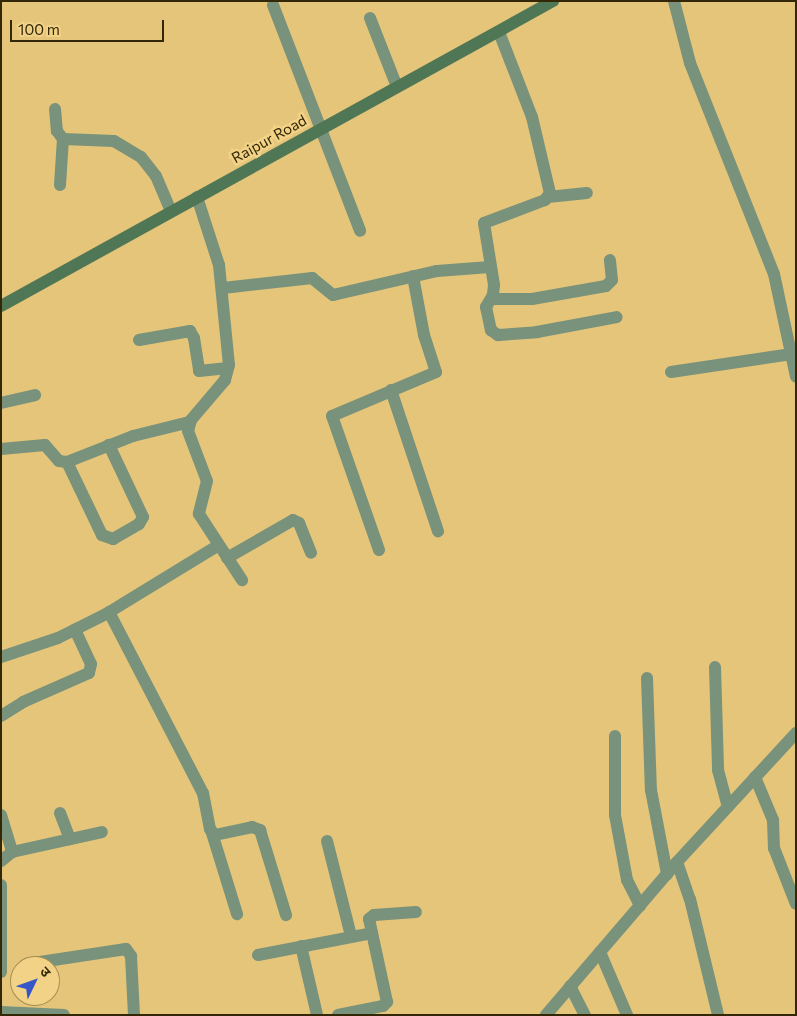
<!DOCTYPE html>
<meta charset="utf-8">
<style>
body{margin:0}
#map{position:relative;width:797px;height:1016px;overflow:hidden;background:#e5c57a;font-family:Commissioner,"Noto Sans Devanagari",sans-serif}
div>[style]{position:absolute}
.minor>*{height:12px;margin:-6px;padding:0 6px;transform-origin:6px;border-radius:6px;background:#78927b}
.secondary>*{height:12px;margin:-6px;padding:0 6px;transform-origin:6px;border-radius:6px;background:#507755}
span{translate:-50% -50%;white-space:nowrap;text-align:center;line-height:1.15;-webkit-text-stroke:5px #f2d286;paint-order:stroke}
.street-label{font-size:15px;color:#332706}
.frame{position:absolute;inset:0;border:2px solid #332706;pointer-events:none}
.north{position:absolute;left:10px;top:956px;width:50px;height:50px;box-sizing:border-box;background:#f2d286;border:1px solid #a68e53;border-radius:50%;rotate:48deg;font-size:14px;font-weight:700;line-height:20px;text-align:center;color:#332706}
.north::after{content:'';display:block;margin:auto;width:18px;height:22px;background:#3757c8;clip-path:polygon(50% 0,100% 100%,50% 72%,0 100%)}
.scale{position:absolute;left:10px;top:20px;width:154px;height:22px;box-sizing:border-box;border:2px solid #332706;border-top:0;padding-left:6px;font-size:15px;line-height:18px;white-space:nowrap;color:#332706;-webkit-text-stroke:4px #f2d286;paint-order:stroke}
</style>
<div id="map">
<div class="minor">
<i style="left:674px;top:1px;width:64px;rotate:75.5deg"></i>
<i style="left:690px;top:63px;width:227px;rotate:68.3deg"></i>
<i style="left:774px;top:274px;width:105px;rotate:77.9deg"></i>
<i style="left:273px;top:5px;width:242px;rotate:68.9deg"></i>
<i style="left:370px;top:18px;width:74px;rotate:68.6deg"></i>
<i style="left:499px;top:32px;width:91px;rotate:68.8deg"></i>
<i style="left:532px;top:117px;width:78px;rotate:76.7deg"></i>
<i style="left:550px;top:193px;width:9px;rotate:126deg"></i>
<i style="left:545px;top:200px;width:65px;rotate:159.3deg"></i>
<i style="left:484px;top:223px;width:63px;rotate:80.8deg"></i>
<i style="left:494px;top:285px;width:10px;rotate:96deg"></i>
<i style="left:493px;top:295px;width:14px;rotate:120deg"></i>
<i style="left:486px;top:307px;width:24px;rotate:78deg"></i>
<i style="left:491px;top:330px;width:9px;rotate:36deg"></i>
<i style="left:498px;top:335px;width:39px;rotate:-4deg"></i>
<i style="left:537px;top:332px;width:81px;rotate:-10.6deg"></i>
<i style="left:55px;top:109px;width:22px;rotate:85deg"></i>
<i style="left:57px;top:131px;width:10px;rotate:53deg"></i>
<i style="left:63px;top:139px;width:51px;rotate:2.2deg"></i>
<i style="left:114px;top:141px;width:31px;rotate:31deg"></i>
<i style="left:141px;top:157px;width:24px;rotate:52deg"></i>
<i style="left:156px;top:176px;width:38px;rotate:67deg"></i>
<i style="left:60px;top:185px;width:46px;rotate:-86.3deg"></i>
<i style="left:197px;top:197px;width:71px;rotate:72.1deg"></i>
<i style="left:219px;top:265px;width:100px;rotate:84.3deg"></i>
<i style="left:229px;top:365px;width:16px;rotate:105deg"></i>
<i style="left:225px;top:380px;width:52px;rotate:130.4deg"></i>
<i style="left:191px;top:420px;width:11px;rotate:105deg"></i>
<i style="left:188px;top:431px;width:53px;rotate:69.2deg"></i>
<i style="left:207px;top:481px;width:34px;rotate:104deg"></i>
<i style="left:199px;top:514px;width:79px;rotate:56.9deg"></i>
<i style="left:548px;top:197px;width:39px;rotate:-6deg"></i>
<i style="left:223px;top:288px;width:90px;rotate:-6.4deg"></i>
<i style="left:312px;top:278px;width:27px;rotate:39deg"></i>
<i style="left:333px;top:295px;width:107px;rotate:-13deg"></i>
<i style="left:437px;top:271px;width:53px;rotate:-4.3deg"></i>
<i style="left:492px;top:299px;width:40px"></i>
<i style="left:532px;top:299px;width:75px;rotate:-10deg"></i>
<i style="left:606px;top:286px;width:8px;rotate:-45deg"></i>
<i style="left:612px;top:280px;width:20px;rotate:-96deg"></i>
<i style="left:139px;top:340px;width:52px;rotate:-10deg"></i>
<i style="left:190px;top:331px;width:8px;rotate:60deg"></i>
<i style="left:194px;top:338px;width:33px;rotate:81deg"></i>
<i style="left:199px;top:371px;width:29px;rotate:-6deg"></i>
<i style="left:671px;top:372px;width:122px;rotate:-8.5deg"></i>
<i style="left:391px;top:390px;width:149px;rotate:71.6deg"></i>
<i style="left:1px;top:403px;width:35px;rotate:-13deg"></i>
<i style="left:1px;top:449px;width:44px;rotate:-5.2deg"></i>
<i style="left:45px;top:445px;width:21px;rotate:49deg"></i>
<i style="left:59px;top:461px;width:8px;rotate:7deg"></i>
<i style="left:67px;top:462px;width:71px;rotate:-21.5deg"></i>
<i style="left:133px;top:436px;width:59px;rotate:-13.8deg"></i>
<i style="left:67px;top:462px;width:81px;rotate:64.4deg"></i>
<i style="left:102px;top:535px;width:12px;rotate:20deg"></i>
<i style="left:113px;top:539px;width:30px;rotate:-30deg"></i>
<i style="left:139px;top:524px;width:8px;rotate:-60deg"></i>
<i style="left:143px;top:517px;width:80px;rotate:-115.3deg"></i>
<i style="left:379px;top:550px;width:142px;rotate:-109.3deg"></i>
<i style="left:332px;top:416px;width:113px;rotate:-22.9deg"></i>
<i style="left:436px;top:372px;width:39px;rotate:-108deg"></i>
<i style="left:424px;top:335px;width:60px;rotate:-100.6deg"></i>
<i style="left:227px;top:558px;width:76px;rotate:-29.9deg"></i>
<i style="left:293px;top:520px;width:7px;rotate:27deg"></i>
<i style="left:299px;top:523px;width:32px;rotate:68deg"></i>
<i style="left:109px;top:612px;width:204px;rotate:62.6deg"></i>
<i style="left:203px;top:793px;width:37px;rotate:79deg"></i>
<i style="left:210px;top:829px;width:8px;rotate:50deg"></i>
<i style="left:215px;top:835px;width:38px;rotate:-12deg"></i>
<i style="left:252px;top:827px;width:9px;rotate:21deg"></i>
<i style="left:260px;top:830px;width:89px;rotate:73deg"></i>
<i style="left:1px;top:657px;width:60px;rotate:-18.4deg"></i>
<i style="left:58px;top:638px;width:54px;rotate:-26.6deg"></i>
<i style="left:106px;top:614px;width:132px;rotate:-31.4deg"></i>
<i style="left:715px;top:667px;width:103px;rotate:88.3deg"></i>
<i style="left:718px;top:770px;width:38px;rotate:75deg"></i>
<i style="left:647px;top:678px;width:112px;rotate:88deg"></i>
<i style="left:651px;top:790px;width:86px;rotate:79.2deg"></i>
<i style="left:1px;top:716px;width:26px;rotate:-32deg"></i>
<i style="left:23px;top:702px;width:72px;rotate:-23.7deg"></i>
<i style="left:89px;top:673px;width:9px;rotate:-77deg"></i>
<i style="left:91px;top:664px;width:38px;rotate:-115deg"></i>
<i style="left:615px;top:736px;width:79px;rotate:90deg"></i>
<i style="left:615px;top:815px;width:66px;rotate:79.5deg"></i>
<i style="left:627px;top:880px;width:29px;rotate:63deg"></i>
<i style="left:755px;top:777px;width:47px;rotate:67.3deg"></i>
<i style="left:773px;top:820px;width:28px;rotate:88deg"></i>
<i style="left:774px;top:848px;width:60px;rotate:68.6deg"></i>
<i style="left:60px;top:813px;width:28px;rotate:69deg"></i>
<i style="left:1px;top:815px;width:39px;rotate:73deg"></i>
<i style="left:212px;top:833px;width:85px;rotate:72.8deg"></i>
<i style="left:327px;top:841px;width:98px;rotate:75.8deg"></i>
<i style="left:1px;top:861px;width:14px;rotate:-39deg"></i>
<i style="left:12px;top:852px;width:92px;rotate:-12.5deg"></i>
<i style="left:677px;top:862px;width:39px;rotate:71deg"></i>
<i style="left:690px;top:899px;width:119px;rotate:76.4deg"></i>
<i style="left:1px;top:885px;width:87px;rotate:90deg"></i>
<i style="left:301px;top:946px;width:71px;rotate:76.9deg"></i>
<i style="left:600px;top:952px;width:69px;rotate:66.8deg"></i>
<i style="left:258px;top:955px;width:116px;rotate:-10.9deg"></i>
<i style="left:27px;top:964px;width:100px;rotate:-8.6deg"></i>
<i style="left:126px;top:949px;width:9px;rotate:54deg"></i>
<i style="left:131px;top:956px;width:59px;rotate:87.1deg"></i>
<i style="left:570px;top:986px;width:33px;rotate:63deg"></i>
<i style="left:1px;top:1012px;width:63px;rotate:2.7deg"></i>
<i style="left:338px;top:1015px;width:46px;rotate:-11.3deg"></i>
<i style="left:383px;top:1006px;width:6px;rotate:-45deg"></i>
<i style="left:387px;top:1002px;width:85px;rotate:-102.2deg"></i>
<i style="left:369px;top:919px;width:6px;rotate:-39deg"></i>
<i style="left:374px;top:915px;width:42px;rotate:-4.1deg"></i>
<i style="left:546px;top:1015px;width:201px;rotate:-49.4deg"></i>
<i style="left:677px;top:862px;width:176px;rotate:-47.3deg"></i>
</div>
<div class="secondary">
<i style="left:1px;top:306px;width:631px;rotate:-28.92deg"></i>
</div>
<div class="street-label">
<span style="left:269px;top:139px;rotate:-29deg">Raipur Road</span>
</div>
<div class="frame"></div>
<div class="north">उ</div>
<div class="scale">100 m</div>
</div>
